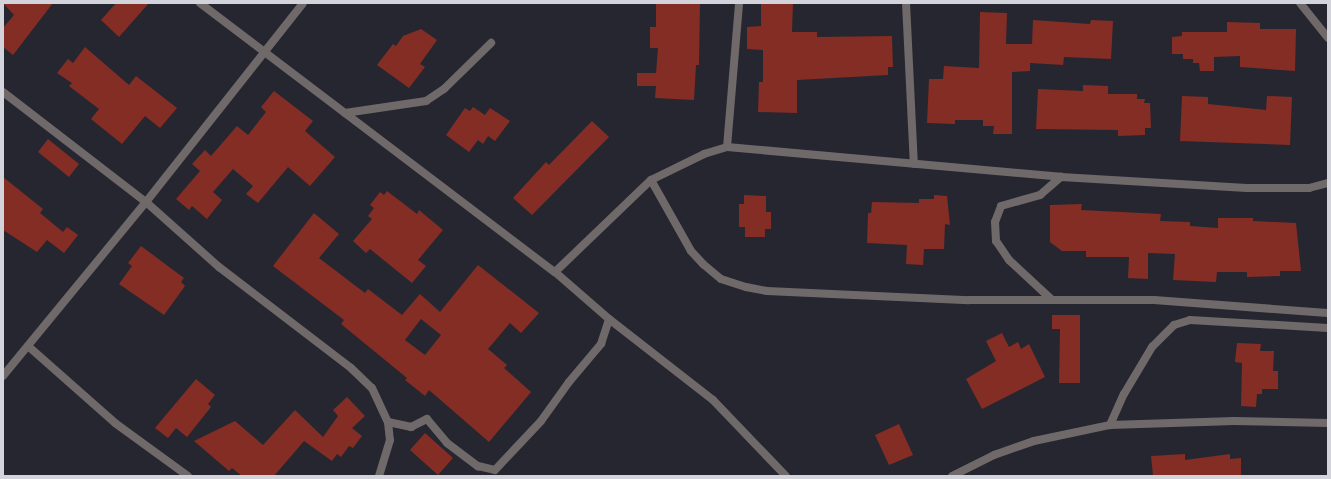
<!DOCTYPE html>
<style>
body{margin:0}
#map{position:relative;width:1331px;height:479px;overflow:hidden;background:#262630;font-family:"Public Sans",sans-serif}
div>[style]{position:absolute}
.building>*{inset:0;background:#832d25}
.minor>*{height:8px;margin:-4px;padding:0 4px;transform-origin:4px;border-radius:4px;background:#706969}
span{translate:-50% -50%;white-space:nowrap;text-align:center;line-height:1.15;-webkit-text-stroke:4px #1d1c27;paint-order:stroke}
.frame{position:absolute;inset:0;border:4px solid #d3d3db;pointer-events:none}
</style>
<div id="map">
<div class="building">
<i style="clip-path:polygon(3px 3px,53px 3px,13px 55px,3px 47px,3px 28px,14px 15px)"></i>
<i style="clip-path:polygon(116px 3px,149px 3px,119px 37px,101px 20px)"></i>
<i style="clip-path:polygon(656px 3px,700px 3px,699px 65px,696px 65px,694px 100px,655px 98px,656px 86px,637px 86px,637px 73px,656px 73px,658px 48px,650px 48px,650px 27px,656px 27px)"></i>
<i style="clip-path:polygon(761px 3px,793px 3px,792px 32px,817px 32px,817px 37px,892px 36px,893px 67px,888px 67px,888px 75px,797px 80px,797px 113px,758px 112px,759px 82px,763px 82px,763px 50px,747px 49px,747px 27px,761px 26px)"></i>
<i style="clip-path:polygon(980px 12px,1007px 13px,1006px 44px,1032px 44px,1033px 20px,1090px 24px,1091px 20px,1113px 21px,1111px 59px,1064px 57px,1063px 65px,1030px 63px,1030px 71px,1012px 72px,1012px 134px,993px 134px,994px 126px,983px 126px,983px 120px,955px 120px,955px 124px,927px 123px,929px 79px,943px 79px,944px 66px,979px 68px)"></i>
<i style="clip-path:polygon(1227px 22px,1260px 23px,1260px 29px,1296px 29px,1295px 71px,1240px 67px,1240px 56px,1214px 57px,1214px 71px,1200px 71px,1199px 63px,1193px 63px,1193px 59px,1183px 59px,1183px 54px,1172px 54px,1172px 37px,1182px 36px,1182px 32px,1227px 32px)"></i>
<i style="clip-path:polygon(421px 29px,437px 40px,420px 64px,425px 67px,409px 88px,377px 65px,393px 44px,396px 46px,403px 36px)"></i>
<i style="clip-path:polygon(85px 47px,129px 85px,136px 76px,177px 108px,160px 128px,145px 116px,122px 144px,91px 119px,99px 109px,69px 86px,72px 83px,57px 73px,68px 59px,73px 63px)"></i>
<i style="clip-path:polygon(1083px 85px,1108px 86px,1108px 94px,1137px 94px,1137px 99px,1145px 99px,1144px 103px,1150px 103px,1151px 128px,1145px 128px,1145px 135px,1118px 136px,1118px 130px,1036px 129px,1038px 89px,1083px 91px)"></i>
<i style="clip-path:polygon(274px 91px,313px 121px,305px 131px,335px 157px,310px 186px,288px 167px,258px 203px,246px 194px,253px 186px,233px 169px,213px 192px,222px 200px,207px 219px,192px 206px,189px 210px,176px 199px,200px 171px,192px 164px,205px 150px,211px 156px,237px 126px,248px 135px,266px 112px,261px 107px)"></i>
<i style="clip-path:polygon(1182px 96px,1208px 97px,1208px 104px,1266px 110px,1267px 96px,1292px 97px,1290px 145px,1180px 141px)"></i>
<i style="clip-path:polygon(473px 107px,485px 115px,490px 108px,510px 121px,495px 141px,488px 136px,483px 144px,478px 140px,469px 152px,446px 135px,465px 108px,470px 111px)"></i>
<i style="clip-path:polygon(592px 121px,609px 137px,532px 215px,513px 198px,546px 162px,549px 165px)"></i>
<i style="clip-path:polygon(48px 139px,79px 164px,69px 177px,38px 152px)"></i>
<i style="clip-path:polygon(3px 177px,43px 209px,40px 213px,63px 232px,67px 227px,78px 235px,64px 253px,47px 240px,37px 252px,3px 230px)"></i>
<i style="clip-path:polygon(387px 191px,417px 214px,419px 210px,443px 230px,418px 260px,426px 266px,412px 283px,370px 249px,366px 253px,353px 241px,372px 219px,368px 216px,374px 208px,370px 205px,380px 192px,384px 195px)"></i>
<i style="clip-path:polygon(744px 195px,766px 196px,766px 212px,771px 212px,771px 229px,765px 229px,765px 237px,745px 237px,745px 227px,739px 227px,739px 204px,744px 204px)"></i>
<i style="clip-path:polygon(934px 195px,947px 196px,950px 225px,945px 224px,944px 249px,924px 249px,923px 265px,906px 264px,907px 245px,867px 243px,868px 213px,871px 213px,872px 202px,919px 203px,919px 199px,934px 199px)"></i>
<i style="clip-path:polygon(1082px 204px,1081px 210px,1161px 214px,1160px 221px,1190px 222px,1190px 226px,1218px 228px,1218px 218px,1253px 218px,1253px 221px,1296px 223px,1301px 271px,1280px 271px,1280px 276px,1247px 277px,1247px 272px,1217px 272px,1216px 282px,1173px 280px,1175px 254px,1148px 253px,1148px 279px,1128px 278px,1129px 257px,1086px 257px,1086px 251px,1062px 251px,1050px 242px,1050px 205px)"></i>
<i style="clip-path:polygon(evenodd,314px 213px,339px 234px,319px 258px,365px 293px,368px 289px,402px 315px,420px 294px,440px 312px,478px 265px,539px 313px,521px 333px,510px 323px,488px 349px,507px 365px,504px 368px,531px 392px,489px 442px,429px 390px,425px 396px,405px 380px,407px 378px,341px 324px,344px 320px,273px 266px,314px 213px,421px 319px,441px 335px,425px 355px,405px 340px,421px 319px)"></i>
<i style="clip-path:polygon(141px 246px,184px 278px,181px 282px,185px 286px,164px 315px,119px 284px,132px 266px,128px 263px)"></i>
<i style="clip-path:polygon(1052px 315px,1080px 315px,1080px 383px,1059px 383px,1060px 329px,1052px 329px)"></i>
<i style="clip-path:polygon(1002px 333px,1009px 347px,1018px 342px,1021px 349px,1029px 344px,1045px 377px,982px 409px,966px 379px,996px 361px,986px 341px)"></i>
<i style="clip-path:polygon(1237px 343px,1261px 344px,1260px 351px,1274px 351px,1273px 371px,1278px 371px,1278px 389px,1262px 389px,1262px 394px,1257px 394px,1256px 407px,1241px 406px,1242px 363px,1235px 362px)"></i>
<i style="clip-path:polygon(196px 379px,215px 395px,208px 404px,211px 407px,187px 437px,176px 428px,168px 438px,155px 428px)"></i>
<i style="clip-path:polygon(347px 397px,365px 416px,352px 428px,362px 436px,353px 448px,349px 446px,341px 457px,337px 454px,332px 461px,304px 441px,274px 476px,242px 476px,232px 468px,229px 471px,194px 441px,235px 421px,263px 445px,295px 410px,323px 437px,338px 416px,333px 410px)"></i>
<i style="clip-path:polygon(899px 424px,913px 455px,889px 465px,875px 435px)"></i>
<i style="clip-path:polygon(425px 433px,453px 458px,438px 475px,410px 450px)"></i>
<i style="clip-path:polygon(1185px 454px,1185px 460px,1230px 454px,1230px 459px,1241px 458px,1241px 476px,1153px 476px,1151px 456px)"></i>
</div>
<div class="minor">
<i style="left:200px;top:3px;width:445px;rotate:37.2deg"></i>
<i style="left:555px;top:272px;width:72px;rotate:41deg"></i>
<i style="left:609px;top:319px;width:132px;rotate:37.9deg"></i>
<i style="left:713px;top:400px;width:105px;rotate:46.2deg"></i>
<i style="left:906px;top:3px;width:161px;rotate:87.2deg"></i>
<i style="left:1300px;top:3px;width:45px;rotate:51.3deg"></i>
<i style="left:3px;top:92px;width:180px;rotate:37.6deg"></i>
<i style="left:146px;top:202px;width:98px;rotate:41.7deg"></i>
<i style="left:219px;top:267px;width:166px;rotate:37.4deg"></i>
<i style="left:351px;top:368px;width:29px;rotate:44deg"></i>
<i style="left:372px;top:388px;width:38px;rotate:65deg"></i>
<i style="left:388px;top:422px;width:18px;rotate:84deg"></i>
<i style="left:390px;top:440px;width:38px;rotate:107deg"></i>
<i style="left:345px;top:113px;width:82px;rotate:-8.4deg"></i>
<i style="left:426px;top:101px;width:22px;rotate:-34deg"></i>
<i style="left:444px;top:89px;width:66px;rotate:-44.4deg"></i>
<i style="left:727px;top:147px;width:144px;rotate:-85.2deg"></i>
<i style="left:651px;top:180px;width:81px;rotate:60.6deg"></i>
<i style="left:691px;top:251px;width:18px;rotate:47deg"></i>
<i style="left:703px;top:264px;width:23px;rotate:40deg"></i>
<i style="left:721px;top:279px;width:26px;rotate:18deg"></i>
<i style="left:746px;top:287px;width:21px;rotate:11deg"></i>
<i style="left:767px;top:291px;width:202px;rotate:2.6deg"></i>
<i style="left:969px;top:300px;width:185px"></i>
<i style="left:1154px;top:300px;width:174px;rotate:4.3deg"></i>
<i style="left:555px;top:272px;width:133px;rotate:-43.8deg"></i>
<i style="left:651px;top:180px;width:59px;rotate:-26.1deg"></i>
<i style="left:704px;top:154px;width:24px;rotate:-17deg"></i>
<i style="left:727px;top:147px;width:335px;rotate:5.1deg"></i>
<i style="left:1061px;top:177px;width:186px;rotate:3.4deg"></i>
<i style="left:1247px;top:188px;width:62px"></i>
<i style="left:1309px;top:188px;width:20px;rotate:-15deg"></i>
<i style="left:1051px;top:299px;width:57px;rotate:-137.1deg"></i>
<i style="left:1009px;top:260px;width:23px;rotate:-124deg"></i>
<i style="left:996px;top:241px;width:19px;rotate:-93deg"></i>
<i style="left:995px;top:222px;width:17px;rotate:-69deg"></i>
<i style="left:1001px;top:206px;width:41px;rotate:-15.8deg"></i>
<i style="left:1040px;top:195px;width:28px;rotate:-41deg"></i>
<i style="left:28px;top:346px;width:116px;rotate:41.5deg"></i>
<i style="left:115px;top:423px;width:90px;rotate:36deg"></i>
<i style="left:3px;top:376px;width:225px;rotate:-50.6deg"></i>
<i style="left:146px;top:202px;width:253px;rotate:-51.7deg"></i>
<i style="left:388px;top:422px;width:24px;rotate:12deg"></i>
<i style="left:411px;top:427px;width:18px;rotate:-27deg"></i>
<i style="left:427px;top:419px;width:31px;rotate:50deg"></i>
<i style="left:447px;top:443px;width:39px;rotate:37deg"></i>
<i style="left:478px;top:466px;width:17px;rotate:13deg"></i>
<i style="left:495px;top:470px;width:67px;rotate:-46.8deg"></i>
<i style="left:541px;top:421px;width:48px;rotate:-54.3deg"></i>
<i style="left:569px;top:382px;width:50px;rotate:-49.9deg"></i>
<i style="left:601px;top:344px;width:26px;rotate:-72deg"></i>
<i style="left:1110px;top:425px;width:34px;rotate:-66deg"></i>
<i style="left:1124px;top:394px;width:55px;rotate:-59.2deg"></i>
<i style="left:1152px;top:347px;width:31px;rotate:-45deg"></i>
<i style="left:1174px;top:325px;width:17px;rotate:-17deg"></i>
<i style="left:1190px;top:320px;width:138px;rotate:3.3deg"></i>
<i style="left:952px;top:476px;width:47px;rotate:-26.6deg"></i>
<i style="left:994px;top:455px;width:42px;rotate:-19.3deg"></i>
<i style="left:1034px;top:441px;width:78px;rotate:-11.9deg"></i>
<i style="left:1110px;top:425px;width:124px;rotate:-1.8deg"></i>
<i style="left:1234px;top:421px;width:94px;rotate:1.2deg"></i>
</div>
<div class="frame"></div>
</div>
